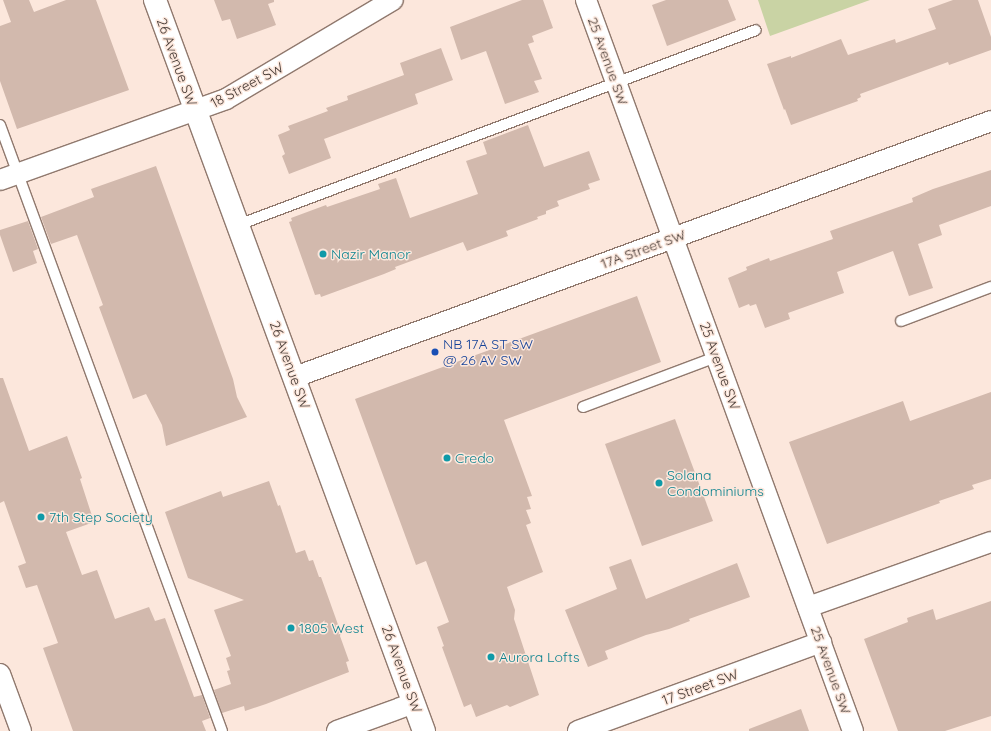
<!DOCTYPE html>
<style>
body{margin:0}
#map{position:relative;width:991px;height:731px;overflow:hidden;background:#fce7dc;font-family:Quicksand,sans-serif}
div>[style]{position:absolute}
.green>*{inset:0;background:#c9d3a4}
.building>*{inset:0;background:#d2b9ad}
.roads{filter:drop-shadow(1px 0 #90796e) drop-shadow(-1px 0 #90796e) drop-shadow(0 1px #90796e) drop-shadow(0 -1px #90796e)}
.lane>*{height:10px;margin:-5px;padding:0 5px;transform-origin:5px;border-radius:5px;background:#fff}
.street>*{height:20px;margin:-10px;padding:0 10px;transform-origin:10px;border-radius:10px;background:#fff}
.secondary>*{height:22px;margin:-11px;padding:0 11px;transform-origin:11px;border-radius:11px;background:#fff}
.dots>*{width:11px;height:11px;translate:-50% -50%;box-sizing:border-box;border:2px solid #fce7dc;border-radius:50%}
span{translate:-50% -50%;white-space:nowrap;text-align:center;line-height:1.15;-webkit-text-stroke:3px #fce7dc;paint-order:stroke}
.street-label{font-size:14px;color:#453a35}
.culture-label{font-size:14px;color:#0d838f}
.left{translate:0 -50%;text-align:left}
.transit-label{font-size:14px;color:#164399}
</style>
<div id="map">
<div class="green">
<i style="clip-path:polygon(758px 0,870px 0,770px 36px)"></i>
</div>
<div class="building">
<i style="clip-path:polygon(3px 0,29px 0,34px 12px,66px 0,96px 0,129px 90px,17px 129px,0 81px,0 26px,11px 22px)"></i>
<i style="clip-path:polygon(214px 0,274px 0,274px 2px,268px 4px,276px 25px,237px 39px,230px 19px,222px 21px)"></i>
<i style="clip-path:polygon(522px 0,543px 0,553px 28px,532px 36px,534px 42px,528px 44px,542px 79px,534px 81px,539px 92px,505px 104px,486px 51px,461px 60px,450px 27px)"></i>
<i style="clip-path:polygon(666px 0,728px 0,736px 20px,667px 46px,652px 5px)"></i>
<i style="clip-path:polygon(953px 0,978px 0,991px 37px,991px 50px,949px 65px,948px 62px,860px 94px,861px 97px,857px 99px,858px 101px,791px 125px,785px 109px,784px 110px,767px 64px,791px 56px,791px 58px,841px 39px,848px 55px,895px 39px,896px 43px,936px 29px,928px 9px)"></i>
<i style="clip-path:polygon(441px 48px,453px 80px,415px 94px,418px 104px,324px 139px,331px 158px,289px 174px,282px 156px,285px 154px,278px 135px,290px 130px,288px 126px,328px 111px,326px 108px,348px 100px,347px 96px,404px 75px,400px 63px)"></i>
<i style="clip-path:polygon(528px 125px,544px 167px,589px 151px,600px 180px,588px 184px,590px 189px,557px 201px,559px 206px,546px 211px,546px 214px,537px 217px,538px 219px,506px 231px,508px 236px,467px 251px,463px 242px,395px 267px,396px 269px,384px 274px,321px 297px,320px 294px,315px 295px,289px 222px,292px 221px,291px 218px,326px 205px,327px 207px,380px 189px,378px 184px,396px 178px,410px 218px,478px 194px,466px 161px,487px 154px,483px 142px)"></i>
<i style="clip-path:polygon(156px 166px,233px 379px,237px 397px,247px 417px,166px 446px,162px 425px,146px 394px,133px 399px,99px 307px,103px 305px,77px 235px,51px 244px,41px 217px,94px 197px,91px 189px)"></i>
<i style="clip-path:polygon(991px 170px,991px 206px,939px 225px,942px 235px,918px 244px,933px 288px,909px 296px,893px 251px,837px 272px,844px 293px,788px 313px,790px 319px,765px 328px,756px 304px,750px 306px,749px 304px,739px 308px,728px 278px,747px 270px,746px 267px,769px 258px,770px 261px,833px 239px,830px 231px,913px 202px,912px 198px,933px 189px)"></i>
<i style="clip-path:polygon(28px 221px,38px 249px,33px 251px,37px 263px,13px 272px,0 235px,0 230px)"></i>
<i style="clip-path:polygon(637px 296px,661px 362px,504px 420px,532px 496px,527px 497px,531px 509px,526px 510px,531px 523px,526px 525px,543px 572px,507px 587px,515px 610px,514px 619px,539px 695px,510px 707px,507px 705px,476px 717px,471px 704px,464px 707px,442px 647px,444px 646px,437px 627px,449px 622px,426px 561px,416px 565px,355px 399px)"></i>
<i style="clip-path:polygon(0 378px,3px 378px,29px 451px,67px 436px,82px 478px,80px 479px,94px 522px,66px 532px,82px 575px,97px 570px,115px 619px,149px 607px,155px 621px,165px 618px,194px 697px,202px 695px,210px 718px,202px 721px,206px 731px,73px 731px,43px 648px,58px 643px,37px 585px,26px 588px,18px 566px,26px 563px,4px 501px,0 503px)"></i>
<i style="clip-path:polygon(991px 392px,991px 479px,972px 485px,974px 489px,939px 501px,940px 503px,827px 544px,789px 442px,903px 401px,910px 421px)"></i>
<i style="clip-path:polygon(675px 419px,713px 521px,642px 546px,605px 444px)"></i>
<i style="clip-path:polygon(269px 481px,278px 506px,280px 505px,296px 553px,305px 550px,309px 561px,313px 560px,319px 577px,321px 577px,341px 633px,340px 636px,349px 661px,346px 662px,349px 672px,266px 704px,245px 711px,244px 706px,222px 713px,214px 690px,231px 684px,227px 671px,230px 670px,226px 658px,231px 656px,214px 610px,244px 600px,188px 578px,165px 512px,221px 491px,223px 497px)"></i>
<i style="clip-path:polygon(631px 559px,646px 599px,737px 563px,750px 597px,689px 619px,690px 621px,669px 629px,646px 635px,605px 651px,608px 659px,588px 667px,565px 610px,617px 589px,609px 567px)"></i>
<i style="clip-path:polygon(991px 601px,991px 716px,945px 731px,898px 731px,864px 639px,908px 622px,907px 618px,933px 609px,936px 620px)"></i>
<i style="clip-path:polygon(801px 709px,809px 731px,749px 731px,749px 729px)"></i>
</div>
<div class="roads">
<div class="lane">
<i style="left:0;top:125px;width:645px;rotate:69.88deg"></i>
<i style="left:238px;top:225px;width:553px;rotate:-20.63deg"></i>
<i style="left:901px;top:321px;width:96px;rotate:-20.7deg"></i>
<i style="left:583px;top:407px;width:142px;rotate:-20.6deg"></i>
</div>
<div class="street">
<i style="left:586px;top:0;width:778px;rotate:69.94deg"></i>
<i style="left:0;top:180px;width:240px;rotate:-19.7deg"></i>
<i style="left:226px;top:99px;width:194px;rotate:-30.7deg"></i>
<i style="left:295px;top:377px;width:742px;rotate:-20.19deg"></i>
<i style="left:808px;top:607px;width:194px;rotate:-19.6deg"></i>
<i style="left:0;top:674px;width:61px;rotate:69.8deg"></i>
<i style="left:337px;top:731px;width:82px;rotate:-20deg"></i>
<i style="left:578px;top:731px;width:259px;rotate:-20.1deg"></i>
</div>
<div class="secondary">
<i style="left:155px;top:0;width:779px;rotate:69.8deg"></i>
</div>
</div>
<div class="dots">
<i style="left:323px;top:254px;background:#0f9aa8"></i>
<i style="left:435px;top:352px;background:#1a4fb4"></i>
<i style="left:447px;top:458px;background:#0f9aa8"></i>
<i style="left:659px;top:483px;background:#0f9aa8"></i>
<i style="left:41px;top:517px;background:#0f9aa8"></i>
<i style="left:291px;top:628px;background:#0f9aa8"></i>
<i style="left:491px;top:657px;background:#0f9aa8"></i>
</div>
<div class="street-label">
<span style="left:608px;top:61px;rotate:70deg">25 Avenue SW</span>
<span style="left:177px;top:62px;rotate:70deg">26 Avenue SW</span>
<span style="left:247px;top:85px;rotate:-28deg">18 Street SW</span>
<span style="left:643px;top:249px;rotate:-20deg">17A Street SW</span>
<span style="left:290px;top:365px;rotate:70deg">26 Avenue SW</span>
<span style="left:720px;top:366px;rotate:70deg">25 Avenue SW</span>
<span style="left:402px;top:669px;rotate:70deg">26 Avenue SW</span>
<span style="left:831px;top:670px;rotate:70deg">25 Avenue SW</span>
<span style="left:700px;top:687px;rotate:-20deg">17 Street SW</span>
</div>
<div class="culture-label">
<span class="left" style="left:331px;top:254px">Nazir Manor</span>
<span class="left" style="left:455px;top:458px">Credo</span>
<span class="left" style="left:667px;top:483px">Solana<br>Condominiums</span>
<span class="left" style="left:49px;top:517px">7th Step Society</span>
<span class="left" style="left:299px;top:628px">1805 West</span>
<span class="left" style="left:499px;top:657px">Aurora Lofts</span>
</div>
<div class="transit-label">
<span class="left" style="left:443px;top:352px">NB 17A ST SW<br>@ 26 AV SW</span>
</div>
</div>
